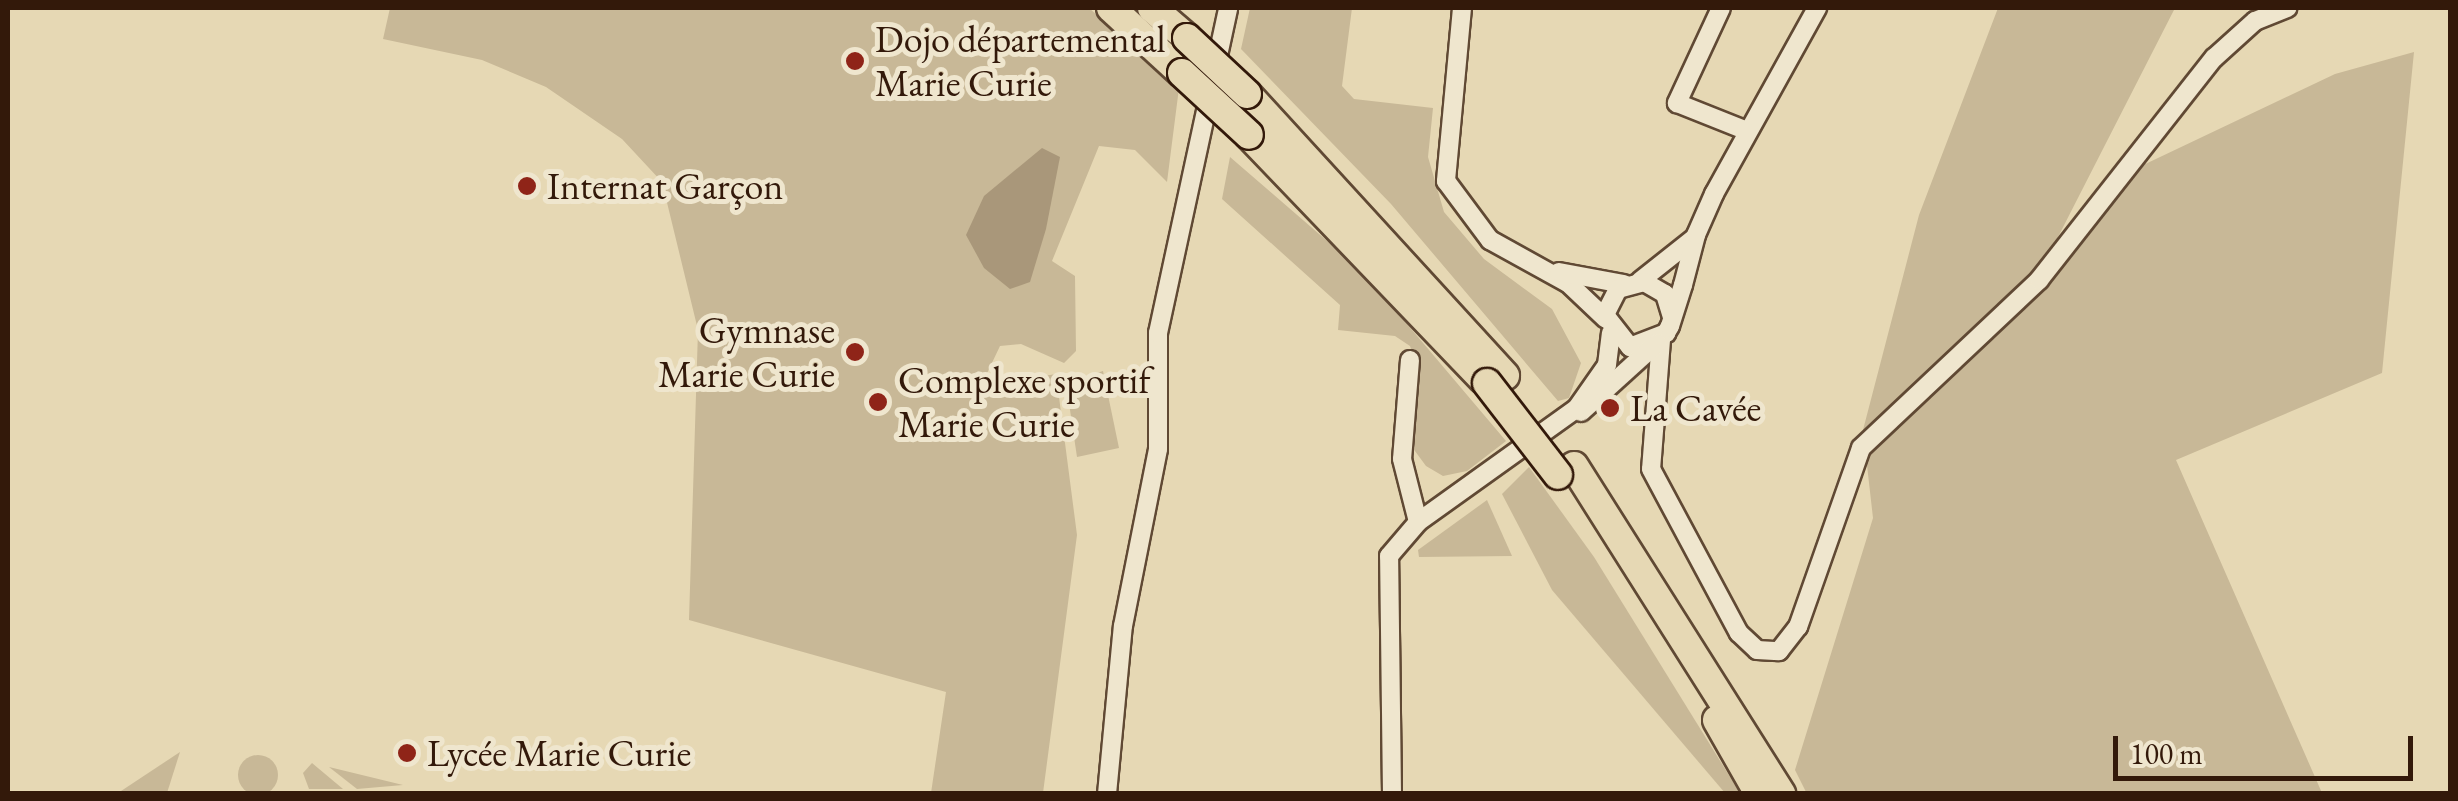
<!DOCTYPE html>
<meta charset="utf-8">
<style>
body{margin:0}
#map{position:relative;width:2458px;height:801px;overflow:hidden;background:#e6d8b4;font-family:"EB Garamond",serif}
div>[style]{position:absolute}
.green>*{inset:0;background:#c8b897}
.round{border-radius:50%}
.water>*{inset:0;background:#a9977a}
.roads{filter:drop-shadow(2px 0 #604934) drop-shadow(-2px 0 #604934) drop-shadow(0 2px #604934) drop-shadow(0 -2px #604934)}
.street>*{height:18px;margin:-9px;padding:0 9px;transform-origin:9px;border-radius:9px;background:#efe6ce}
.primary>*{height:28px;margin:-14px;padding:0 14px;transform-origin:14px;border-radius:14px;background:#e6d8b4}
.bridges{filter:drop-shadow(2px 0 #33190a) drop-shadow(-2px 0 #33190a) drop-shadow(0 2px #33190a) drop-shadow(0 -2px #33190a)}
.primary-bridge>*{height:28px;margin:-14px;padding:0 14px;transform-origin:14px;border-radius:14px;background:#e6d8b4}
.dots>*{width:28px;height:28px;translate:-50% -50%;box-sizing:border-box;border:5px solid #efe6ce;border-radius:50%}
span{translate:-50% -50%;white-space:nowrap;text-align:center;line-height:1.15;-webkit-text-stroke:10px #efe6ce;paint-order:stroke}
.poi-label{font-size:38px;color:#33190a}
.left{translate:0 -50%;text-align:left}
.right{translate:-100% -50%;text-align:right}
.frame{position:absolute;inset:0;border:10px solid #33190a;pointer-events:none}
.scale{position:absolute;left:2113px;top:736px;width:300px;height:45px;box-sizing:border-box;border:5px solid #33190a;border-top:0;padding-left:12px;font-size:30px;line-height:35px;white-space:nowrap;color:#33190a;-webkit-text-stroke:8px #efe6ce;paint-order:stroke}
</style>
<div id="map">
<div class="green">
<i style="clip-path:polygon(390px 8px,1089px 8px,1179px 88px,1167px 182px,1135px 150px,1099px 146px,1052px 261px,1075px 276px,1076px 351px,1064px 363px,1021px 344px,1000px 346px,981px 386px,1056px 374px,1077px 535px,1043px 793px,931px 793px,946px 692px,689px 620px,698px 330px,662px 182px,622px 139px,546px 87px,482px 60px,383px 39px)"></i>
<i style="clip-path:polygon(1250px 8px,1352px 8px,1342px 86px,1354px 99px,1433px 108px,1428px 157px,1444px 212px,1484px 259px,1552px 309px,1581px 363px,1569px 398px,1558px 401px,1391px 204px,1241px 49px)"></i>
<i style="clip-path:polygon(1998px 8px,2175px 8px,2034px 284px,2139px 167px,2335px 74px,2414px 52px,2382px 373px,2176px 460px,2322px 793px,1807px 794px,1795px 770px,1873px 518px,1863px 430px,1919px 215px)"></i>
<i style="clip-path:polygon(1230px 157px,1363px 272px,1506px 441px,1467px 471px,1443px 476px,1426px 466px,1412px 447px,1420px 375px,1410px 346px,1395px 336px,1338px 330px,1340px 305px,1222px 199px)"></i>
<i style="clip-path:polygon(1103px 371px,1119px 448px,1077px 457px,1066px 383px)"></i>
<i style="clip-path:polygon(1529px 467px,1594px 557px,1740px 793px,1725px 793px,1552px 590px,1502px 494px)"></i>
<i style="clip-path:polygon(1487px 500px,1512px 556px,1419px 557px,1418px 550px)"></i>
<i style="clip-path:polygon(180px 752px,167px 793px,118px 793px)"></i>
<i class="round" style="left:238px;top:755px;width:40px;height:40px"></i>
<i style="clip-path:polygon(312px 763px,343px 789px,309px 789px,303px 773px)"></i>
<i style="clip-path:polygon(329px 767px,403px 785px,357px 789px)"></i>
</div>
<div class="water">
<i style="clip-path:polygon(1042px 148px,1060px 157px,1046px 229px,1030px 282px,1010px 289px,984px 268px,966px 235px,984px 196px)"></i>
</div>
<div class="roads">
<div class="street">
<i style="left:1462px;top:8px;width:174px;rotate:95.3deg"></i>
<i style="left:1446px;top:181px;width:74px;rotate:53.3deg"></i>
<i style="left:1490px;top:240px;width:89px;rotate:28.9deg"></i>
<i style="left:1568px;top:283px;width:52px;rotate:43.5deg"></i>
<i style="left:1721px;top:8px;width:105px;rotate:114.9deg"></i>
<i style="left:1677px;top:103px;width:73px;rotate:21.7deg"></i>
<i style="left:1559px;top:272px;width:66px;rotate:10.5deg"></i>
<i style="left:1640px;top:281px;width:68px;rotate:-38.4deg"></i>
<i style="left:1672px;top:317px;width:24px;rotate:-107deg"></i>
<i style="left:1665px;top:294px;width:24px;rotate:-150deg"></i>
<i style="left:1644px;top:282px;width:27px;rotate:165deg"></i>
<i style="left:1618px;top:289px;width:29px;rotate:117deg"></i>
<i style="left:1605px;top:315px;width:41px;rotate:52deg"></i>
<i style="left:1630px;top:347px;width:39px;rotate:-21deg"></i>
<i style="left:1666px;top:333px;width:8px;rotate:-60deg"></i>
<i style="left:1670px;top:326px;width:43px;rotate:-72.4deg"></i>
<i style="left:1683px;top:285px;width:52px;rotate:-75.4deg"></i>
<i style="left:1696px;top:235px;width:45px;rotate:-66.3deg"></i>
<i style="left:1714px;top:194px;width:213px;rotate:-61deg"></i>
<i style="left:1661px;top:340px;width:129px;rotate:94.4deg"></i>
<i style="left:1651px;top:469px;width:186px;rotate:61.8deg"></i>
<i style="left:1739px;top:633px;width:25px;rotate:43deg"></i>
<i style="left:1757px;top:650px;width:22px;rotate:3deg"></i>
<i style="left:1779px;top:651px;width:31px;rotate:-52deg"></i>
<i style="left:1798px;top:627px;width:190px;rotate:-70.6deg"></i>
<i style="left:1861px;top:448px;width:245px;rotate:-43.3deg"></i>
<i style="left:2039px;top:280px;width:283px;rotate:-51.8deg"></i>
<i style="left:2214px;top:58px;width:55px;rotate:-42.1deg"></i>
<i style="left:2255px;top:21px;width:35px;rotate:-22deg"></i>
<i style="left:1410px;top:360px;width:99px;rotate:94.6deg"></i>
<i style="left:1402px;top:459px;width:65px;rotate:75.7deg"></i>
<i style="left:1581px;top:412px;width:103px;rotate:-42.2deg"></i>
<i style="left:1107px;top:794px;width:169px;rotate:-84.6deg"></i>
<i style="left:1123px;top:626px;width:180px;rotate:-78.8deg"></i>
<i style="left:1158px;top:449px;width:116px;rotate:-90deg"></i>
<i style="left:1158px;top:333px;width:332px;rotate:-77.8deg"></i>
<i style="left:1392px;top:794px;width:238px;rotate:-90.7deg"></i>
<i style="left:1389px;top:556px;width:45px;rotate:-49.5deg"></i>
<i style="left:1418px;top:522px;width:196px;rotate:-35.6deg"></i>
<i style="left:1577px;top:408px;width:52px;rotate:-55.1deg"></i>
<i style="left:1607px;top:365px;width:32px;rotate:-83deg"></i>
</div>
<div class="primary">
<i style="left:1111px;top:8px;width:96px;rotate:42.5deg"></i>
<i style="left:1152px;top:8px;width:46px;rotate:40.6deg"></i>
<i style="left:1247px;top:94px;width:382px;rotate:47.5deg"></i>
<i style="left:1249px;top:135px;width:338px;rotate:46.2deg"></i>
<i style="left:1574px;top:466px;width:388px;rotate:57.7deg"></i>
<i style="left:1717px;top:720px;width:85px;rotate:60.4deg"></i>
</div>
</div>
<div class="bridges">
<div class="primary-bridge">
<i style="left:1187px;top:38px;width:82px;rotate:43deg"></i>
<i style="left:1182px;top:73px;width:91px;rotate:42.8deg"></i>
<i style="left:1487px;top:383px;width:116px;rotate:52.3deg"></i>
</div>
</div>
<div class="dots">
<i style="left:855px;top:61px;background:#8f2418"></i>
<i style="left:527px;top:186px;background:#8f2418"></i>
<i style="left:855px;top:352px;background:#8f2418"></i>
<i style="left:878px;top:402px;background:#8f2418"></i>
<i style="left:1610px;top:408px;background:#8f2418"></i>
<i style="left:407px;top:753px;background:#8f2418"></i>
</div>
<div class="poi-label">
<span class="left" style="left:875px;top:61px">Dojo départemental<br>Marie Curie</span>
<span class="left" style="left:547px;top:186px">Internat Garçon</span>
<span class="right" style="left:835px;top:352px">Gymnase<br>Marie Curie</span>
<span class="left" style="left:898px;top:402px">Complexe sportif<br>Marie Curie</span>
<span class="left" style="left:1630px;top:408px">La Cavée</span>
<span class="left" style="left:427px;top:753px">Lycée Marie Curie</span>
</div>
<div class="frame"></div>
<div class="scale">100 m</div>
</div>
